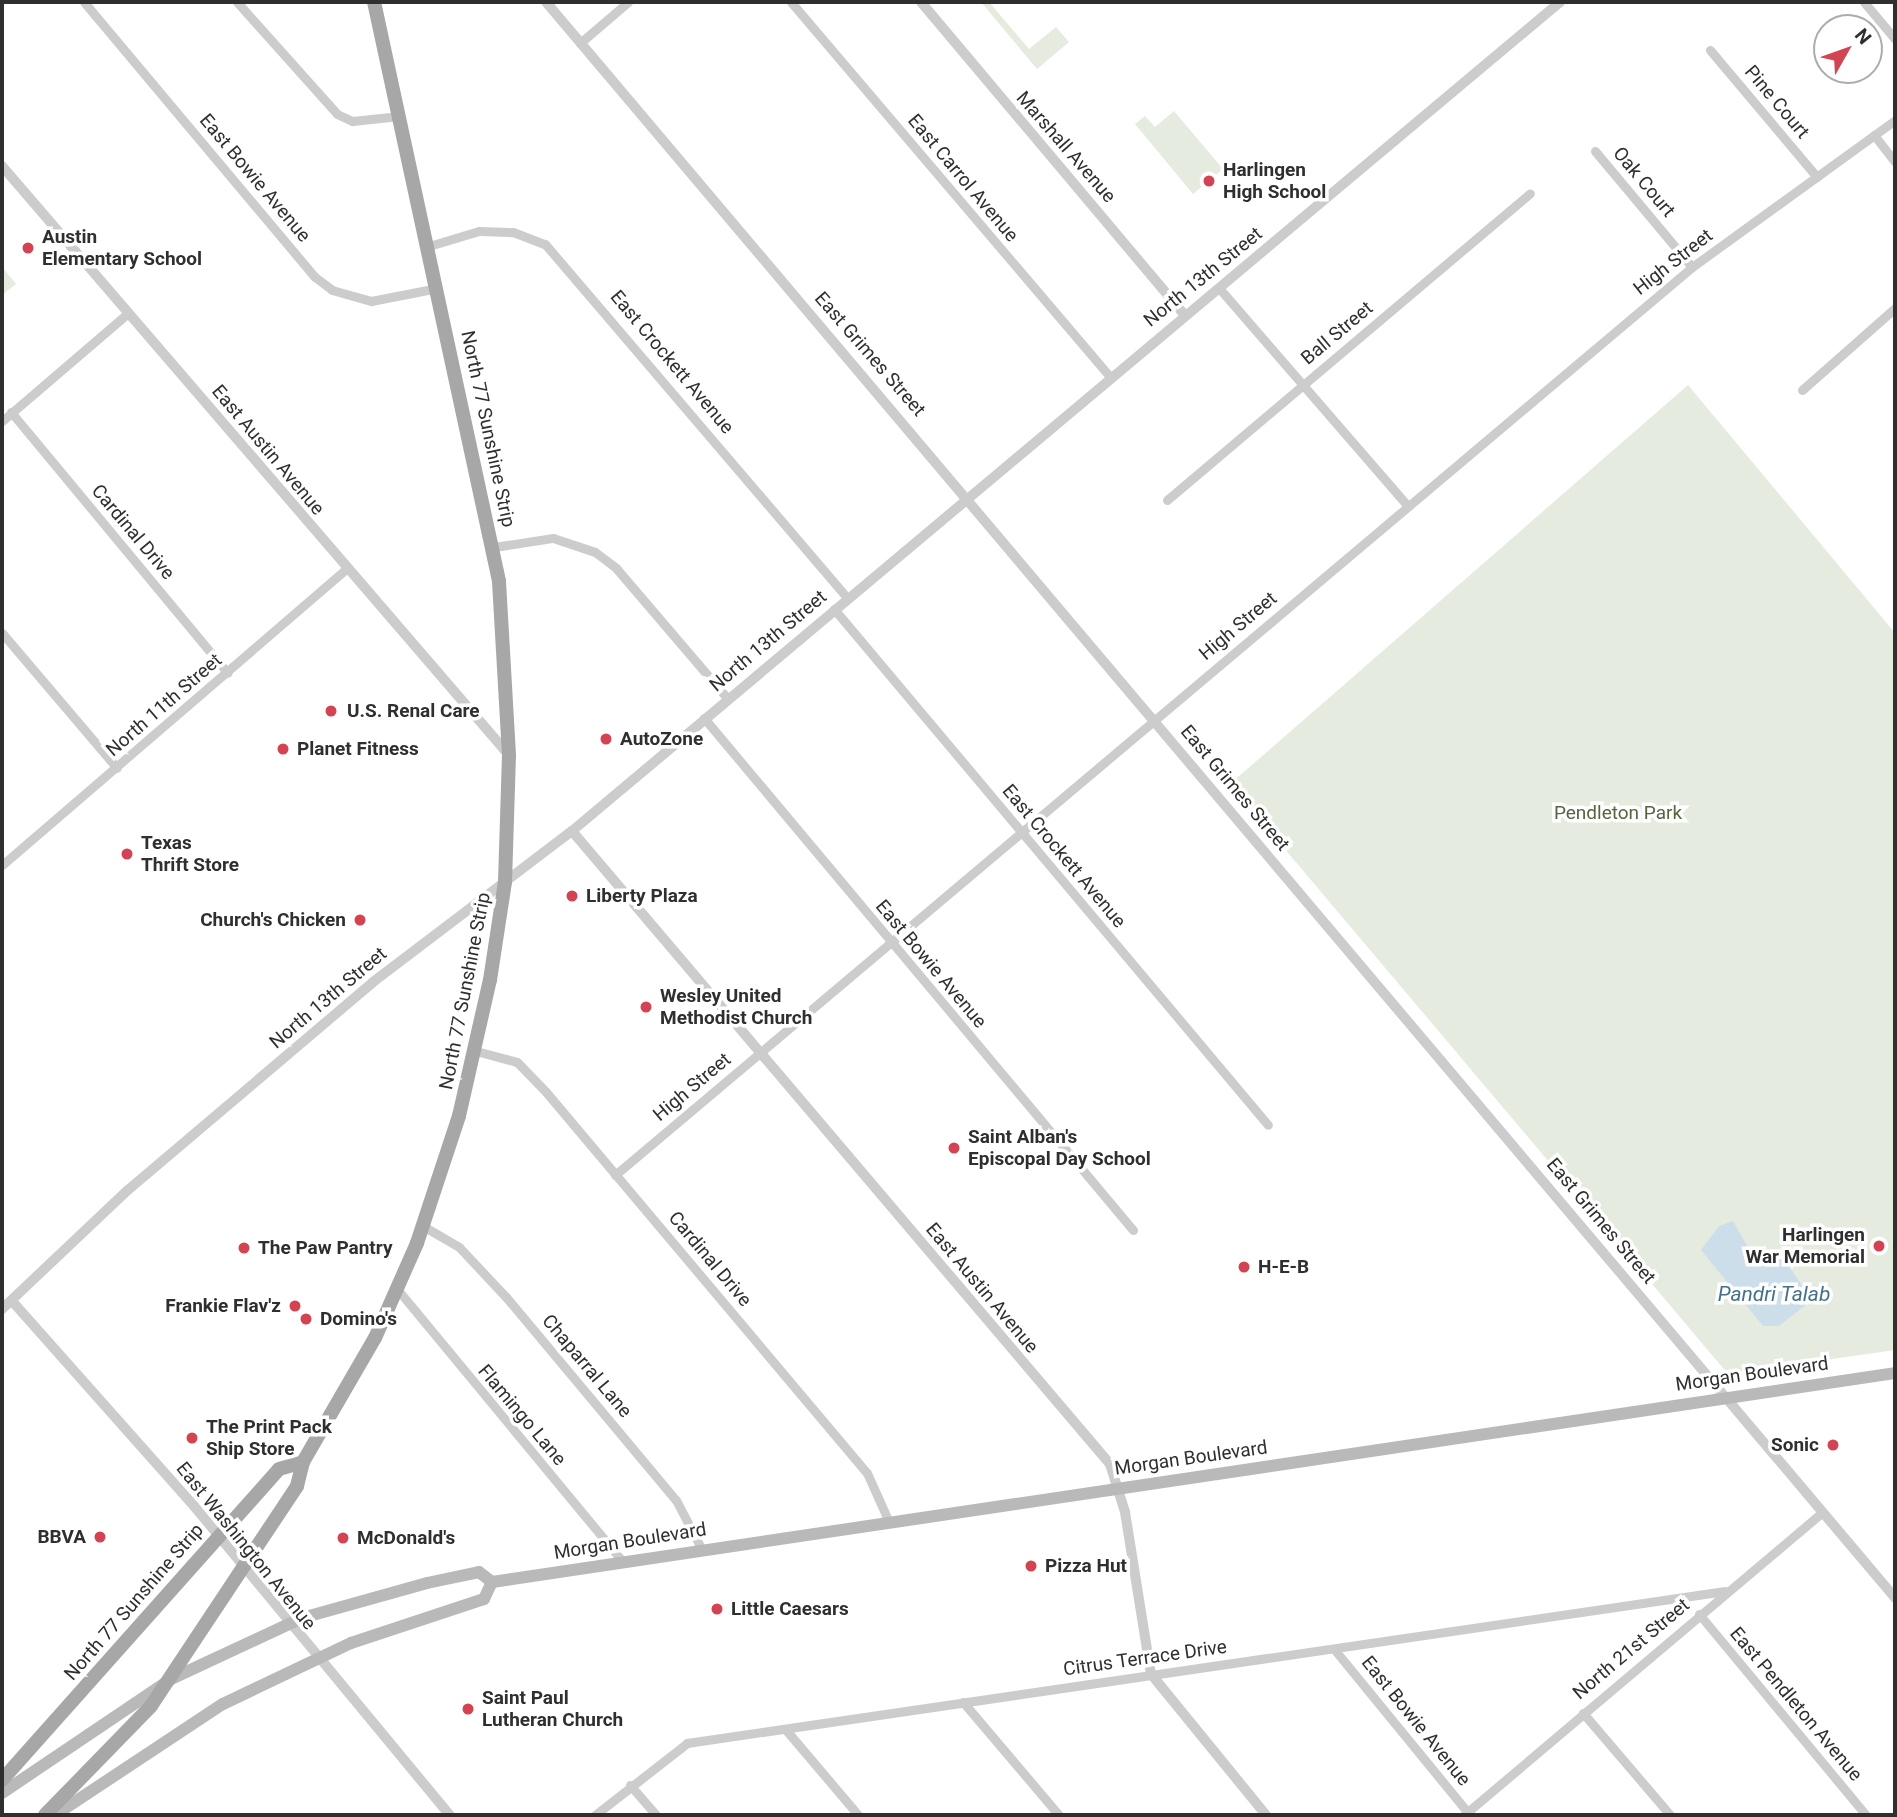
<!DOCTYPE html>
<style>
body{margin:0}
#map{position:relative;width:1897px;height:1817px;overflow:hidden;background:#fff;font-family:Roboto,sans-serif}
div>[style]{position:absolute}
.green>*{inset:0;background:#e5ebde}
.water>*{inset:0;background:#ccdee9}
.minor>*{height:9px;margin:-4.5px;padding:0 4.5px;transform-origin:4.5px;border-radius:4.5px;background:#ccc}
.tertiary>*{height:10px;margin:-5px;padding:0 5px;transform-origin:5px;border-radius:5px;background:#ccc}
.secondary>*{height:12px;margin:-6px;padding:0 6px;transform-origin:6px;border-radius:6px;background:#b9b9b9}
.primary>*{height:14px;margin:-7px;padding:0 7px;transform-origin:7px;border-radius:7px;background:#a7a7a7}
.dots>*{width:19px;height:19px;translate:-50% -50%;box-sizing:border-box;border:4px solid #fff;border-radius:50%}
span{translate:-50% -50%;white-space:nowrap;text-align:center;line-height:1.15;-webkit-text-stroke:7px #fff;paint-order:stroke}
.street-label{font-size:19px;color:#2f2f2f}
.poi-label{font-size:19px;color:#2f2f2f;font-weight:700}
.left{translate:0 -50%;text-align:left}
.right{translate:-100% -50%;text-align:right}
.park-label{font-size:19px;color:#536640}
.water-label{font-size:21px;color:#457089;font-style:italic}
.frame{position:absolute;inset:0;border:4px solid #2f2f2f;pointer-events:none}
.north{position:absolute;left:1813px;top:14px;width:70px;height:70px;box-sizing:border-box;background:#fff;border:2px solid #acacac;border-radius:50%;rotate:50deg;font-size:19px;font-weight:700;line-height:28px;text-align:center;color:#2f2f2f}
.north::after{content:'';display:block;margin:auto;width:24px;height:32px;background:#d44351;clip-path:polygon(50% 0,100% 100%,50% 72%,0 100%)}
</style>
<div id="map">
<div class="green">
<i style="clip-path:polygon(981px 2px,989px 2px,1029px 49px,1056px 27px,1069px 42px,1037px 69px)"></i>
<i style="clip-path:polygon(1174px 111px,1223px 169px,1193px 194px,1135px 124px,1145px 116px,1155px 127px)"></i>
<i style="clip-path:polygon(2px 267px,16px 284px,3px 294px,2px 292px)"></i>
<i style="clip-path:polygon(1688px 385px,1895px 633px,1895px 1350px,1728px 1374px,1230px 784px)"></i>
</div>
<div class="water">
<i style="clip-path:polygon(1733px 1221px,1751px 1253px,1784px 1259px,1812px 1300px,1779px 1326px,1763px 1326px,1701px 1250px,1719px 1226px)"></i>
</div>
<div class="minor">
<i style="left:84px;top:2px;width:359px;rotate:50deg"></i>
<i style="left:315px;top:277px;width:21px;rotate:37deg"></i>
<i style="left:332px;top:290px;width:41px;rotate:15.8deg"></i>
<i style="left:371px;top:301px;width:68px;rotate:-11deg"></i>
<i style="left:237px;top:2px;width:150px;rotate:48.2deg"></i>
<i style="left:337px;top:114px;width:17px;rotate:25deg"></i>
<i style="left:352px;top:121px;width:48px;rotate:-5.9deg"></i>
<i style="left:791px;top:2px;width:491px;rotate:49.6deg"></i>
<i style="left:1864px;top:2px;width:48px;rotate:50deg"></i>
<i style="left:580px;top:43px;width:63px;rotate:-40.5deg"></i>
<i style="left:1710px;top:50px;width:166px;rotate:49.9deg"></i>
<i style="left:1874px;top:135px;width:34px;rotate:52deg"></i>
<i style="left:1595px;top:151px;width:151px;rotate:50.1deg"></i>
<i style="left:429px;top:246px;width:52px;rotate:-16.7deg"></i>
<i style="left:479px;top:231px;width:34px;rotate:2deg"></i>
<i style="left:513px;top:232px;width:34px;rotate:21deg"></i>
<i style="left:545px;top:244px;width:465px;rotate:49.5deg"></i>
<i style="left:1219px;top:288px;width:289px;rotate:49.1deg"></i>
<i style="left:1802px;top:390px;width:124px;rotate:-41.4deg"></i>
<i style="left:11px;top:412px;width:339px;rotate:50.3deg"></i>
<i style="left:2px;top:421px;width:166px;rotate:-40.6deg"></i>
<i style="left:1167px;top:500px;width:475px;rotate:-40.2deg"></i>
<i style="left:494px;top:547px;width:60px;rotate:-8.7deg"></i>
<i style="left:553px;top:538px;width:44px;rotate:18.4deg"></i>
<i style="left:595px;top:552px;width:26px;rotate:37deg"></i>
<i style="left:616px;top:568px;width:172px;rotate:49.5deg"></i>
<i style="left:834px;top:609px;width:674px;rotate:49.93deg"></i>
<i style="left:2px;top:633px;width:177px;rotate:49.6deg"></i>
<i style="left:704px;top:718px;width:668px;rotate:50.04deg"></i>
<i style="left:2px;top:865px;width:454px;rotate:-40.7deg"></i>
<i style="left:476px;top:1051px;width:42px;rotate:15deg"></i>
<i style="left:517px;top:1062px;width:42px;rotate:46deg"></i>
<i style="left:546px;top:1092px;width:498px;rotate:49.9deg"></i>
<i style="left:867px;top:1473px;width:54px;rotate:65.8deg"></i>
<i style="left:615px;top:1175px;width:1409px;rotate:-40.13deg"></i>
<i style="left:1692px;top:267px;width:251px;rotate:-35.9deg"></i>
<i style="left:423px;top:1226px;width:42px;rotate:30.3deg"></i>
<i style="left:459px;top:1247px;width:69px;rotate:46.8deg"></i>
<i style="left:506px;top:1297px;width:265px;rotate:50.1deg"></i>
<i style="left:676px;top:1500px;width:56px;rotate:62.5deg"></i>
<i style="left:398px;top:1290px;width:352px;rotate:50.4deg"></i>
<i style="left:1699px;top:1614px;width:261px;rotate:50.3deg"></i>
<i style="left:1334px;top:1649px;width:215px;rotate:50.7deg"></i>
<i style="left:963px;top:1702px;width:148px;rotate:49.7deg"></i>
<i style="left:1583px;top:1713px;width:134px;rotate:49.5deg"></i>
<i style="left:786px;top:1730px;width:111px;rotate:49.7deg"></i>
<i style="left:630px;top:1785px;width:40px;rotate:49deg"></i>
<i style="left:595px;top:1815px;width:117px;rotate:-38deg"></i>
<i style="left:687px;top:1743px;width:1049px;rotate:-8.33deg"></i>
<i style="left:1464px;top:1815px;width:469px;rotate:-40.2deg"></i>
</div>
<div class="tertiary">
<i style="left:546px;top:2px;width:2090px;rotate:49.79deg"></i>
<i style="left:921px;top:2px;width:408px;rotate:49.9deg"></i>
<i style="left:2px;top:166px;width:777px;rotate:49.28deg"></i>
<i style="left:572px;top:831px;width:831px;rotate:49.64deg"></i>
<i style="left:1110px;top:1464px;width:50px;rotate:72.6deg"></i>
<i style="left:1125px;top:1512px;width:164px;rotate:80.9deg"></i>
<i style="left:1151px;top:1674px;width:182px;rotate:50.8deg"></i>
<i style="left:12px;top:1301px;width:274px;rotate:48.4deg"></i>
<i style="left:194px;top:1506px;width:401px;rotate:50.4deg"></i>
<i style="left:2px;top:1309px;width:173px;rotate:-43.4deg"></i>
<i style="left:128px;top:1190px;width:321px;rotate:-40.3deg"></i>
<i style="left:373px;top:982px;width:250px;rotate:-37.2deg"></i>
<i style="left:572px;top:831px;width:1290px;rotate:-40deg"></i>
</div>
<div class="secondary">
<i style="left:2px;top:1793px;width:204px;rotate:-34deg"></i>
<i style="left:171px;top:1679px;width:145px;rotate:-25deg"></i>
<i style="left:302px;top:1618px;width:130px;rotate:-15.6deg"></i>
<i style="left:427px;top:1583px;width:53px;rotate:-11.9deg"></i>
<i style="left:479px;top:1572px;width:16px;rotate:38deg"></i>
<i style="left:492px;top:1582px;width:1418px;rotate:-8.47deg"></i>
<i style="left:55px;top:1815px;width:201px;rotate:-33.5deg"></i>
<i style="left:223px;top:1704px;width:142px;rotate:-25.5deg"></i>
<i style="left:351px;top:1643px;width:140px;rotate:-18.3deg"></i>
<i style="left:484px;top:1599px;width:19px;rotate:-65deg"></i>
</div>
<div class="primary">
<i style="left:2px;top:1780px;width:416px;rotate:-48.3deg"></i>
<i style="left:279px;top:1469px;width:25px;rotate:-16deg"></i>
<i style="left:45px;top:1815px;width:152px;rotate:-45.8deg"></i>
<i style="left:151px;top:1706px;width:264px;rotate:-56.4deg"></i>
<i style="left:297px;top:1486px;width:25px;rotate:-76deg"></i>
<i style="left:303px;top:1462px;width:143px;rotate:-59.9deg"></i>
<i style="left:375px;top:1338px;width:104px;rotate:-66.1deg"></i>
<i style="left:417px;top:1243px;width:134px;rotate:-71.7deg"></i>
<i style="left:459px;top:1116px;width:139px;rotate:-77.2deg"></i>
<i style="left:490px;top:980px;width:99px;rotate:-81.3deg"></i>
<i style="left:505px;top:882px;width:127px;rotate:-88.2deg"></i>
<i style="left:509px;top:755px;width:174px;rotate:-93.3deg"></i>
<i style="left:499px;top:581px;width:592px;rotate:-102.18deg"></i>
</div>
<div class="dots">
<i style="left:1209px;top:181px;background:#d44351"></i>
<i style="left:28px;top:248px;background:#d44351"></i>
<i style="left:331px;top:711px;background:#d44351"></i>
<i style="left:606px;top:739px;background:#d44351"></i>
<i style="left:283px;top:749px;background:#d44351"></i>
<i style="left:127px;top:854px;background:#d44351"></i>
<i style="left:572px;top:896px;background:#d44351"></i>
<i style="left:360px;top:920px;background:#d44351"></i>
<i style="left:646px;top:1007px;background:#d44351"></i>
<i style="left:954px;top:1148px;background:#d44351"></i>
<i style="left:1879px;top:1246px;background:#d44351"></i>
<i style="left:244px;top:1248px;background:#d44351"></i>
<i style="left:1244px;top:1267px;background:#d44351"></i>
<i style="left:295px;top:1306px;background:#d44351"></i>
<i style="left:306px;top:1319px;background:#d44351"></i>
<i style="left:192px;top:1438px;background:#d44351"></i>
<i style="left:1833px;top:1445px;background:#d44351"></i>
<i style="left:100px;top:1537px;background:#d44351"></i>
<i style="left:343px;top:1538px;background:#d44351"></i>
<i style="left:1031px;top:1566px;background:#d44351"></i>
<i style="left:717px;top:1609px;background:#d44351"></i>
<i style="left:468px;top:1709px;background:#d44351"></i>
</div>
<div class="street-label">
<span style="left:1777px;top:102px;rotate:50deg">Pine Court</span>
<span style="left:1066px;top:147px;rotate:49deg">Marshall Avenue</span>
<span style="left:255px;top:178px;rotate:50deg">East Bowie Avenue</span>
<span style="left:963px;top:178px;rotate:50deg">East Carrol Avenue</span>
<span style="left:1644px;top:182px;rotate:50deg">Oak Court</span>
<span style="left:1673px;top:262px;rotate:-38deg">High Street</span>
<span style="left:1203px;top:277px;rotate:-39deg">North 13th Street</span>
<span style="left:1337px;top:333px;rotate:-40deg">Ball Street</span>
<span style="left:870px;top:354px;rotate:49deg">East Grimes Street</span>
<span style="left:672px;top:362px;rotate:50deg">East Crockett Avenue</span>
<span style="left:488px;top:429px;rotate:78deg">North 77 Sunshine Strip</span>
<span style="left:268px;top:450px;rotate:50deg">East Austin Avenue</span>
<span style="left:133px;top:532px;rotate:50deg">Cardinal Drive</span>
<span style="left:1238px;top:626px;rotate:-40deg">High Street</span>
<span style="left:768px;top:641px;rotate:-40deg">North 13th Street</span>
<span style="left:164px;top:705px;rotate:-41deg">North 11th Street</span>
<span style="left:1235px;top:788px;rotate:50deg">East Grimes Street</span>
<span style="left:1064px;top:856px;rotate:50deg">East Crockett Avenue</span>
<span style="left:931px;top:964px;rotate:50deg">East Bowie Avenue</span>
<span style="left:465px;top:991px;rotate:-79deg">North 77 Sunshine Strip</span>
<span style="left:328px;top:998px;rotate:-40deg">North 13th Street</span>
<span style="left:692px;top:1087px;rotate:-40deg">High Street</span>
<span style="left:1601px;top:1221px;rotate:50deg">East Grimes Street</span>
<span style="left:710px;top:1259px;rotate:50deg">Cardinal Drive</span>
<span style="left:982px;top:1288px;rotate:50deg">East Austin Avenue</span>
<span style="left:587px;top:1366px;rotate:50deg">Chaparral Lane</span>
<span style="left:1752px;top:1374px;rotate:-8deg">Morgan Boulevard</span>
<span style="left:522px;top:1415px;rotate:50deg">Flamingo Lane</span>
<span style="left:1191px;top:1458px;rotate:-8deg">Morgan Boulevard</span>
<span style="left:630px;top:1541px;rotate:-9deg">Morgan Boulevard</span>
<span style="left:246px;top:1546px;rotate:51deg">East Washington Avenue</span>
<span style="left:134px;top:1602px;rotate:-49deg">North 77 Sunshine Strip</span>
<span style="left:1631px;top:1649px;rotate:-40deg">North 21st Street</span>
<span style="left:1145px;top:1658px;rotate:-8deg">Citrus Terrace Drive</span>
<span style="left:1796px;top:1704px;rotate:50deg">East Pendleton Avenue</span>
<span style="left:1416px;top:1721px;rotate:51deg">East Bowie Avenue</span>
</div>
<div class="poi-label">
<span class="left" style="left:1223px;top:181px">Harlingen<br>High School</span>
<span class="left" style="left:42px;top:248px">Austin<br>Elementary School</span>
<span class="left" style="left:347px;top:711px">U.S. Renal Care</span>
<span class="left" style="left:620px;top:739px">AutoZone</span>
<span class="left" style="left:297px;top:749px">Planet Fitness</span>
<span class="left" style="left:141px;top:854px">Texas<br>Thrift Store</span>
<span class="left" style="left:586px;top:896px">Liberty Plaza</span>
<span class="right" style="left:346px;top:920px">Church's Chicken</span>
<span class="left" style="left:660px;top:1007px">Wesley United<br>Methodist Church</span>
<span class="left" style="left:968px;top:1148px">Saint Alban's<br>Episcopal Day School</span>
<span class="right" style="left:1865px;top:1246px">Harlingen<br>War Memorial</span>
<span class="left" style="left:258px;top:1248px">The Paw Pantry</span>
<span class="left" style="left:1258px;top:1267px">H-E-B</span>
<span class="right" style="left:281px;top:1306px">Frankie Flav'z</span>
<span class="left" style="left:320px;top:1319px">Domino's</span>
<span class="left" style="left:206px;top:1438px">The Print Pack<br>Ship Store</span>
<span class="right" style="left:1819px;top:1445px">Sonic</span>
<span class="right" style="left:86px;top:1537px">BBVA</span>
<span class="left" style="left:357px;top:1538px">McDonald's</span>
<span class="left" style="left:1045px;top:1566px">Pizza Hut</span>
<span class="left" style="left:731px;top:1609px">Little Caesars</span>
<span class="left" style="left:482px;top:1709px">Saint Paul<br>Lutheran Church</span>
</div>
<div class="park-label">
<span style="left:1618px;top:813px">Pendleton Park</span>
</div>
<div class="water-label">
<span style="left:1774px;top:1294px">Pandri Talab</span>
</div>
<div class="frame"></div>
<div class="north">N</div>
</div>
